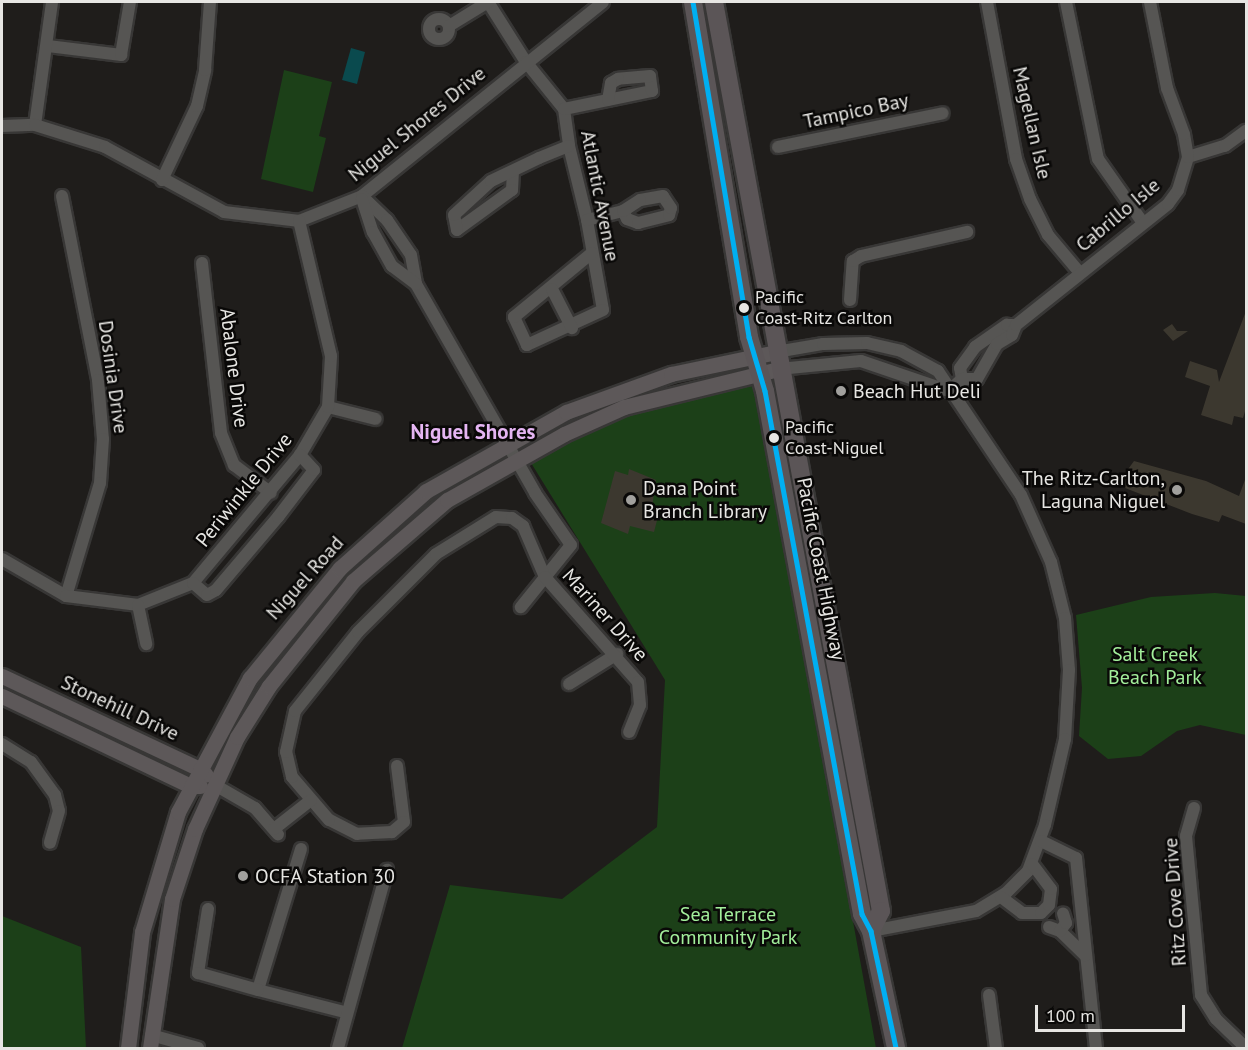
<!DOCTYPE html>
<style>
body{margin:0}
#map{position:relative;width:1248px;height:1050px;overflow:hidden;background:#1f1d1b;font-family:"PT Sans",sans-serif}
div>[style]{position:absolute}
.green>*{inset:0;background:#1c4018}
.water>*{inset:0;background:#0a4a4e}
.building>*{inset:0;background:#3c382f}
.roads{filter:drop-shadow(2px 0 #383736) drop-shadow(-2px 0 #383736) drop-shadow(0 2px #383736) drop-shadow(0 -2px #383736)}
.minor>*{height:12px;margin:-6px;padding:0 6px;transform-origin:6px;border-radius:6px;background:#565553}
.minor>.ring{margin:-6px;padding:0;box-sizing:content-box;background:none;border:12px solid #565553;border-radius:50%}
.major>*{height:15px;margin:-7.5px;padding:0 7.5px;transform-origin:7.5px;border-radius:7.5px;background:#5d5859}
.highway>*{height:18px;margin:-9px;padding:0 9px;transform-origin:9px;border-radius:9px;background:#5b5557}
.bus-1>*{height:4.5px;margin:-2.25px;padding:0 2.25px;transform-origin:2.25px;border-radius:2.25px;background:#00aff2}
.dots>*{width:16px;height:16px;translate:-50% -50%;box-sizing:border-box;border:3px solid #090807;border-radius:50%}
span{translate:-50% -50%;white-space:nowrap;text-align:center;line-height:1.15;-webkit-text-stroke:5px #090807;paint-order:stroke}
.bus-label{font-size:18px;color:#e7e6e3}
.left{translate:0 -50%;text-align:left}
.street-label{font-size:20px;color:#e7e6e3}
.poi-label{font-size:20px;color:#e7e6e3}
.right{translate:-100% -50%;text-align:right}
.park-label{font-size:20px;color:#a3ef9b}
.neighbourhood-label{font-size:21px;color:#e5b5f3;font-weight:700}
.frame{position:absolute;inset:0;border:3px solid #e7e6e3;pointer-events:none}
.scale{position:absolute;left:1035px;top:1005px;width:150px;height:27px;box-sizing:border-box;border:3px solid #e7e6e3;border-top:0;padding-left:8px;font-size:18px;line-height:21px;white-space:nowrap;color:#e7e6e3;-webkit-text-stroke:4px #090807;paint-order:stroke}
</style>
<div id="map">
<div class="green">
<i style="clip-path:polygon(284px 70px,332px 82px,319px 136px,326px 138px,313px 192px,261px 179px)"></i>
<i style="clip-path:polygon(755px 381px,876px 1048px,402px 1048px,450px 885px,562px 899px,657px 827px,665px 680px,528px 458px,604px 420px)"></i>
<i style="clip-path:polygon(1215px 593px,1246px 596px,1246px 735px,1200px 725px,1177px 731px,1141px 756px,1108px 759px,1079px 736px,1082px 688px,1076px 615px,1151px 597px)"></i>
<i style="clip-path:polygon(2px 916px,81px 947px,86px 1048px,2px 1048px)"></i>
</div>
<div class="water">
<i style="clip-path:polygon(351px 48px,365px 52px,357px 84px,342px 80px)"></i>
</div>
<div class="building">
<i style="clip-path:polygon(1246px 311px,1246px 408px,1243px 418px,1234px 416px,1232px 425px,1201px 415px,1210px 386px,1185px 377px,1190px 361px,1217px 370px,1219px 382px)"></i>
<i style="clip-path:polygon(1172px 324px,1177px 331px,1188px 331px,1173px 341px,1163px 330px)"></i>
<i style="clip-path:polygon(1134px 461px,1206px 481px,1239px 496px,1246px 477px,1246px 524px,1222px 515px,1219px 522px,1192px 514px,1125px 488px,1126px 472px)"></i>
<i style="clip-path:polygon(629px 469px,656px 480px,652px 507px,660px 509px,654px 532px,630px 526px,628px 534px,601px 523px,615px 471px,628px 475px)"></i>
</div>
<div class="roads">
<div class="minor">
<i style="left:488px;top:2px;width:71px;rotate:57.7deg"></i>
<i style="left:526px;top:62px;width:60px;rotate:51deg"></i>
<i style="left:564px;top:109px;width:37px;rotate:82deg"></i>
<i style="left:569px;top:146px;width:76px;rotate:76.3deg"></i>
<i style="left:587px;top:220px;width:91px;rotate:79.9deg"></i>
<i style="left:603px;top:310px;width:84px;rotate:155.3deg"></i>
<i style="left:527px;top:345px;width:31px;rotate:-115deg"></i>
<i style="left:514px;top:317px;width:101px;rotate:-39.4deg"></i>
<i style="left:987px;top:2px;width:160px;rotate:79.5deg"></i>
<i style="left:1016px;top:159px;width:42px;rotate:70.7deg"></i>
<i style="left:1030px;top:199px;width:40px;rotate:63.4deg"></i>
<i style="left:1048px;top:235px;width:50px;rotate:49.9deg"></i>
<i style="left:1066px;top:2px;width:160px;rotate:78.5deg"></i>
<i style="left:1098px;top:159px;width:78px;rotate:54.9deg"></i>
<i class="ring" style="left:429px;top:19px;width:8px;height:8px"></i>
<i style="left:449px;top:26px;width:46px;rotate:-31.6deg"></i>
<i style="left:48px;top:46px;width:74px;rotate:7deg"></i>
<i style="left:121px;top:55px;width:54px;rotate:-80.4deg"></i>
<i style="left:564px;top:109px;width:90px;rotate:-11.6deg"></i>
<i style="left:652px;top:91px;width:15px;rotate:-98deg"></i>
<i style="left:650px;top:76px;width:32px;rotate:175deg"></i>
<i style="left:618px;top:79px;width:8px;rotate:150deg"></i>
<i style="left:611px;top:83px;width:17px;rotate:100deg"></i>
<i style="left:35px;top:125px;width:124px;rotate:-82.1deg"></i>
<i style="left:2px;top:126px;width:33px;rotate:-2deg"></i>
<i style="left:35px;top:125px;width:73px;rotate:17.4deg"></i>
<i style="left:105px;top:147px;width:136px;rotate:28.6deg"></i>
<i style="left:224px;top:212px;width:76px;rotate:6.8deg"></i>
<i style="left:299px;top:221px;width:68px;rotate:-21.6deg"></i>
<i style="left:362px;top:196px;width:309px;rotate:-38.8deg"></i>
<i style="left:778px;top:147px;width:168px;rotate:-11.6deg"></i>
<i style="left:1188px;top:157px;width:39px;rotate:-17deg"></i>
<i style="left:1225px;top:146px;width:26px;rotate:-36deg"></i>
<i style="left:513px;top:171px;width:19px;rotate:93deg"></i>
<i style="left:512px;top:190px;width:68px;rotate:144deg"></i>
<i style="left:457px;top:230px;width:15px;rotate:-101deg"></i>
<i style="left:454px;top:215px;width:50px;rotate:-42.6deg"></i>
<i style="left:491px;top:181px;width:53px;rotate:-25.6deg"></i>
<i style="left:539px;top:158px;width:32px;rotate:-22deg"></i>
<i style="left:162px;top:180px;width:82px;rotate:-64.7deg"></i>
<i style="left:197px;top:106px;width:37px;rotate:-77deg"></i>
<i style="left:205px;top:70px;width:68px;rotate:-85.8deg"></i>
<i style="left:62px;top:196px;width:187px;rotate:78.9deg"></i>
<i style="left:98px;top:380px;width:59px;rotate:85.2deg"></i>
<i style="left:103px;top:439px;width:44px;rotate:93.9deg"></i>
<i style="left:100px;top:483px;width:118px;rotate:106.7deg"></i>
<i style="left:362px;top:196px;width:35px;rotate:44deg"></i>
<i style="left:387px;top:220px;width:42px;rotate:55.6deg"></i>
<i style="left:411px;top:255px;width:29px;rotate:80deg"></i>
<i style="left:416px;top:284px;width:241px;rotate:60.3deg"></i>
<i style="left:535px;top:493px;width:63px;rotate:55.3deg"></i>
<i style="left:571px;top:545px;width:80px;rotate:128.9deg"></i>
<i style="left:362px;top:199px;width:35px;rotate:72deg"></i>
<i style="left:373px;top:232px;width:39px;rotate:61deg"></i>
<i style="left:392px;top:266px;width:30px;rotate:37deg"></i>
<i style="left:587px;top:220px;width:37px;rotate:-14deg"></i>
<i style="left:623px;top:211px;width:9px;rotate:63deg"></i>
<i style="left:627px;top:219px;width:12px;rotate:20deg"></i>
<i style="left:638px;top:223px;width:32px;rotate:-14deg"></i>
<i style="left:669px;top:215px;width:7px;rotate:-74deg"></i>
<i style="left:671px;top:208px;width:14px;rotate:-124deg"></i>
<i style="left:663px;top:196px;width:23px;rotate:170deg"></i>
<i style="left:640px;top:200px;width:20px;rotate:147deg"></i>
<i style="left:202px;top:263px;width:171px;rotate:83.6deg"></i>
<i style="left:221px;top:433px;width:35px;rotate:68deg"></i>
<i style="left:234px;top:465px;width:46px;rotate:37.1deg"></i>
<i style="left:552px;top:289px;width:44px;rotate:62.9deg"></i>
<i style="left:850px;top:300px;width:39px;rotate:-86deg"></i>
<i style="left:853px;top:261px;width:9px;rotate:-32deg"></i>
<i style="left:861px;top:256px;width:109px;rotate:-12.8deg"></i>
<i style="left:776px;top:352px;width:48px;rotate:-9.7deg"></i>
<i style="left:823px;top:344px;width:44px;rotate:-1.3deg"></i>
<i style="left:867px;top:343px;width:35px;rotate:13deg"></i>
<i style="left:901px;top:351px;width:42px;rotate:28.4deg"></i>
<i style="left:938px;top:371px;width:149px;rotate:56.2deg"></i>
<i style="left:1021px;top:495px;width:73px;rotate:65.9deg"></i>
<i style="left:1051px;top:562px;width:58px;rotate:76deg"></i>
<i style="left:1065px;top:618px;width:52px;rotate:85.6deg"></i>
<i style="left:1069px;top:670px;width:69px;rotate:93.3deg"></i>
<i style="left:1065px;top:739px;width:88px;rotate:103.1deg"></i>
<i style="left:1045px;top:825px;width:49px;rotate:110.3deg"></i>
<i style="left:1028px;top:871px;width:31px;rotate:135deg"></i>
<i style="left:1006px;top:893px;width:35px;rotate:149deg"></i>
<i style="left:976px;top:911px;width:107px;rotate:169.2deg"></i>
<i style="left:779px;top:369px;width:82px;rotate:-5.6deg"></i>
<i style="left:861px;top:361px;width:93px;rotate:18.8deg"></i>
<i style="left:962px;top:379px;width:11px;rotate:-100deg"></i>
<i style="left:960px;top:368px;width:26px;rotate:-54deg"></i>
<i style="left:975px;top:347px;width:39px;rotate:-35deg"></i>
<i style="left:1007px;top:325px;width:9px"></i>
<i style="left:949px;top:391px;width:18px;rotate:-43deg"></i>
<i style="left:962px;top:379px;width:15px"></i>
<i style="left:977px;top:379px;width:40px;rotate:-60.3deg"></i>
<i style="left:997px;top:344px;width:17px;rotate:-31deg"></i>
<i style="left:1012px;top:335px;width:11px;rotate:-68deg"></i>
<i style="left:1016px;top:325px;width:194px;rotate:-38.5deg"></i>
<i style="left:1168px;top:204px;width:17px;rotate:-54deg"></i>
<i style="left:1178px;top:190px;width:34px;rotate:-73deg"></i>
<i style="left:1188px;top:157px;width:23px;rotate:-100deg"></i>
<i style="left:1184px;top:134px;width:49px;rotate:-110.3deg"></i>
<i style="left:1167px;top:88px;width:88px;rotate:-101.2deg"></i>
<i style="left:328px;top:407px;width:49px;rotate:14deg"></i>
<i style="left:2px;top:559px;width:74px;rotate:30deg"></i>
<i style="left:66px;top:596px;width:73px;rotate:7.1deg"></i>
<i style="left:138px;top:605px;width:59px;rotate:-21.8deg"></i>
<i style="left:193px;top:583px;width:167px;rotate:-50.1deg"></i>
<i style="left:300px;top:455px;width:56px;rotate:-59.7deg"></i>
<i style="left:328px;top:407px;width:51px;rotate:-86.6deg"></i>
<i style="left:331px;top:356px;width:139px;rotate:-103.3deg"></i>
<i style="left:193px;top:583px;width:18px;rotate:41deg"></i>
<i style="left:207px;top:595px;width:10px;rotate:-29deg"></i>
<i style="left:216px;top:590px;width:96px;rotate:-49.7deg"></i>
<i style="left:278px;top:517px;width:59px;rotate:-52.5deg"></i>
<i style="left:314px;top:470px;width:21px;rotate:-133deg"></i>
<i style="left:138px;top:605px;width:40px;rotate:78deg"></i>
<i style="left:569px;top:684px;width:57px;rotate:-32deg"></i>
<i style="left:2px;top:744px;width:34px;rotate:32deg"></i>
<i style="left:31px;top:762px;width:41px;rotate:54deg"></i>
<i style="left:55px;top:795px;width:16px;rotate:76deg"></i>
<i style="left:59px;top:811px;width:33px;rotate:106deg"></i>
<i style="left:397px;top:766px;width:56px;rotate:82.9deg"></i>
<i style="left:404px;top:822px;width:16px;rotate:140deg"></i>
<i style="left:392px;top:832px;width:35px;rotate:177deg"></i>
<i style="left:357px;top:834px;width:31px;rotate:-153deg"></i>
<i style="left:329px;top:820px;width:57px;rotate:-130.7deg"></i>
<i style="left:292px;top:777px;width:26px;rotate:-103deg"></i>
<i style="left:286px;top:752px;width:42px;rotate:-77.6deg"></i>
<i style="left:295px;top:711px;width:101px;rotate:-51.4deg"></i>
<i style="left:358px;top:632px;width:110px;rotate:-45deg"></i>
<i style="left:436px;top:554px;width:70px;rotate:-31.7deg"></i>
<i style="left:496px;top:517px;width:16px;rotate:4deg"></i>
<i style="left:512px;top:518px;width:14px;rotate:36deg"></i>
<i style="left:523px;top:526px;width:56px;rotate:66.7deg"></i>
<i style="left:545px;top:577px;width:140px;rotate:48.5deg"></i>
<i style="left:638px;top:682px;width:23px;rotate:85deg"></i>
<i style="left:640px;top:705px;width:29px;rotate:112deg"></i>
<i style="left:215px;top:785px;width:46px;rotate:29.9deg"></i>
<i style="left:255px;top:808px;width:35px;rotate:49deg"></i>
<i style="left:1194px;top:808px;width:29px;rotate:106deg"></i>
<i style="left:1186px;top:836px;width:160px;rotate:84.6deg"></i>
<i style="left:1201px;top:995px;width:28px;rotate:58deg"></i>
<i style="left:1216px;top:1019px;width:42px;rotate:44deg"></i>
<i style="left:274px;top:829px;width:47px;rotate:-38.1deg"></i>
<i style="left:1041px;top:841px;width:39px;rotate:26deg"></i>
<i style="left:1076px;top:858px;width:191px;rotate:84deg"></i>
<i style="left:301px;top:849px;width:147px;rotate:107deg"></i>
<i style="left:258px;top:990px;width:89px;rotate:14.3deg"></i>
<i style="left:1001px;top:897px;width:26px;rotate:37deg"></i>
<i style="left:1022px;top:913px;width:19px"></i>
<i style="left:1041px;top:913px;width:11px;rotate:-45deg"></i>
<i style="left:1049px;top:905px;width:16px;rotate:-83deg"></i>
<i style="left:1051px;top:889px;width:31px;rotate:-127deg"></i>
<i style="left:208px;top:909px;width:65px;rotate:98.9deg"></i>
<i style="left:198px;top:973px;width:62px;rotate:15.8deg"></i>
<i style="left:1049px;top:927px;width:12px;rotate:20deg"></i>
<i style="left:1060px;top:931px;width:35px;rotate:44deg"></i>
<i style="left:1060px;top:931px;width:10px;rotate:-53deg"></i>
<i style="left:1066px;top:923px;width:10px;rotate:-107deg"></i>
<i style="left:989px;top:995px;width:53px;rotate:82.5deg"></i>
<i style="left:151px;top:1035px;width:49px;rotate:15.5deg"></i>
<i style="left:338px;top:1048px;width:185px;rotate:-74.6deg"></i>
</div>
<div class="major">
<i style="left:2px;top:676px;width:219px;rotate:25.2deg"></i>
<i style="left:200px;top:769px;width:8px;rotate:45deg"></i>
<i style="left:2px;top:696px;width:209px;rotate:25.5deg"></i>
<i style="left:191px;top:786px;width:9px"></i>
<i style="left:128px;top:1048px;width:117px;rotate:-83.1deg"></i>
<i style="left:142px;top:932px;width:125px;rotate:-73.3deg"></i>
<i style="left:178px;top:812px;width:152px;rotate:-61.8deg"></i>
<i style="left:250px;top:678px;width:142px;rotate:-50.7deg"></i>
<i style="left:340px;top:568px;width:115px;rotate:-41.8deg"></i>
<i style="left:426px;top:491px;width:161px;rotate:-29.4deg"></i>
<i style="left:566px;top:412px;width:112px;rotate:-19.9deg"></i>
<i style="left:671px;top:374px;width:107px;rotate:-11.8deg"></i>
<i style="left:150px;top:1048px;width:151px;rotate:-81.6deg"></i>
<i style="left:172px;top:899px;width:74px;rotate:-71.8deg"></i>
<i style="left:195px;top:829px;width:101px;rotate:-65.5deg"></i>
<i style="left:237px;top:737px;width:60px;rotate:-57.9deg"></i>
<i style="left:269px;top:686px;width:134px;rotate:-51.3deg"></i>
<i style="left:353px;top:581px;width:124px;rotate:-40.8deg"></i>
<i style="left:447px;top:500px;width:134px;rotate:-29.4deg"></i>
<i style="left:564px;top:434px;width:66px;rotate:-24.2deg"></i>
<i style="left:624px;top:407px;width:160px;rotate:-13.8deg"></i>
</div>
<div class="highway">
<i style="left:693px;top:2px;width:340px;rotate:80.5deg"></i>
<i style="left:749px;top:337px;width:56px;rotate:73.5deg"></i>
<i style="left:765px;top:391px;width:532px;rotate:79.49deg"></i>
<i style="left:862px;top:914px;width:19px;rotate:62deg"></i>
<i style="left:871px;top:931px;width:120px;rotate:77.9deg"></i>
<i style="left:714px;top:2px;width:924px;rotate:79.59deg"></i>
<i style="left:881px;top:911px;width:22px;rotate:117deg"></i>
</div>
</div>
<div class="bus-1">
<i style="left:693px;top:2px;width:340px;rotate:80.5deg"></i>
<i style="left:749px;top:337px;width:56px;rotate:73.5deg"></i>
<i style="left:765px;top:391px;width:532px;rotate:79.49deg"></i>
<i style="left:862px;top:914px;width:19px;rotate:62deg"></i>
<i style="left:871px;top:931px;width:120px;rotate:77.9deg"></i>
</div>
<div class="dots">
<i style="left:744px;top:308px;background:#e7e6e3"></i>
<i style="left:841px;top:391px;background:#a1a09d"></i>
<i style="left:774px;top:438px;background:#e7e6e3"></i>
<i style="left:1177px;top:490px;background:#a1a09d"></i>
<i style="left:631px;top:500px;background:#a1a09d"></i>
<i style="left:243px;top:876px;background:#a1a09d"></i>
</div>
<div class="bus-label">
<span class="left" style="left:755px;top:308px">Pacific<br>Coast-Ritz Carlton</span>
<span class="left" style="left:785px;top:438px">Pacific<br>Coast-Niguel</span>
</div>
<div class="street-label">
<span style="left:856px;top:111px;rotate:-12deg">Tampico Bay</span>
<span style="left:1032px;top:123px;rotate:77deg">Magellan Isle</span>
<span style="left:417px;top:124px;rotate:-39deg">Niguel Shores Drive</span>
<span style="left:600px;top:196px;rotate:79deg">Atlantic Avenue</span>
<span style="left:1118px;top:215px;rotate:-40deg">Cabrillo Isle</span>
<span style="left:234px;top:368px;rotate:83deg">Abalone Drive</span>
<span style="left:113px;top:377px;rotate:82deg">Dosinia Drive</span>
<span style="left:244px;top:490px;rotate:-51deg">Periwinkle Drive</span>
<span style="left:821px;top:569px;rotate:79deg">Pacific Coast Highway</span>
<span style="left:305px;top:578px;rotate:-48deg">Niguel Road</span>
<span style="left:605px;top:615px;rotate:48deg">Mariner Drive</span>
<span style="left:120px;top:708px;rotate:25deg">Stonehill Drive</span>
<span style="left:1175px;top:902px;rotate:-94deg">Ritz Cove Drive</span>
</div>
<div class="poi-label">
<span class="left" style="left:853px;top:391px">Beach Hut Deli</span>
<span class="right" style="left:1165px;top:490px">The Ritz-Carlton,<br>Laguna Niguel</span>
<span class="left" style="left:643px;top:500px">Dana Point<br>Branch Library</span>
<span class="left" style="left:255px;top:876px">OCFA Station 30</span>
</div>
<div class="park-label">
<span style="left:1155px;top:666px">Salt Creek<br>Beach Park</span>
<span style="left:728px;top:926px">Sea Terrace<br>Community Park</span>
</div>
<div class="neighbourhood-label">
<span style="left:473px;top:432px">Niguel Shores</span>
</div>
<div class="frame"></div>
<div class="scale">100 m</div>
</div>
